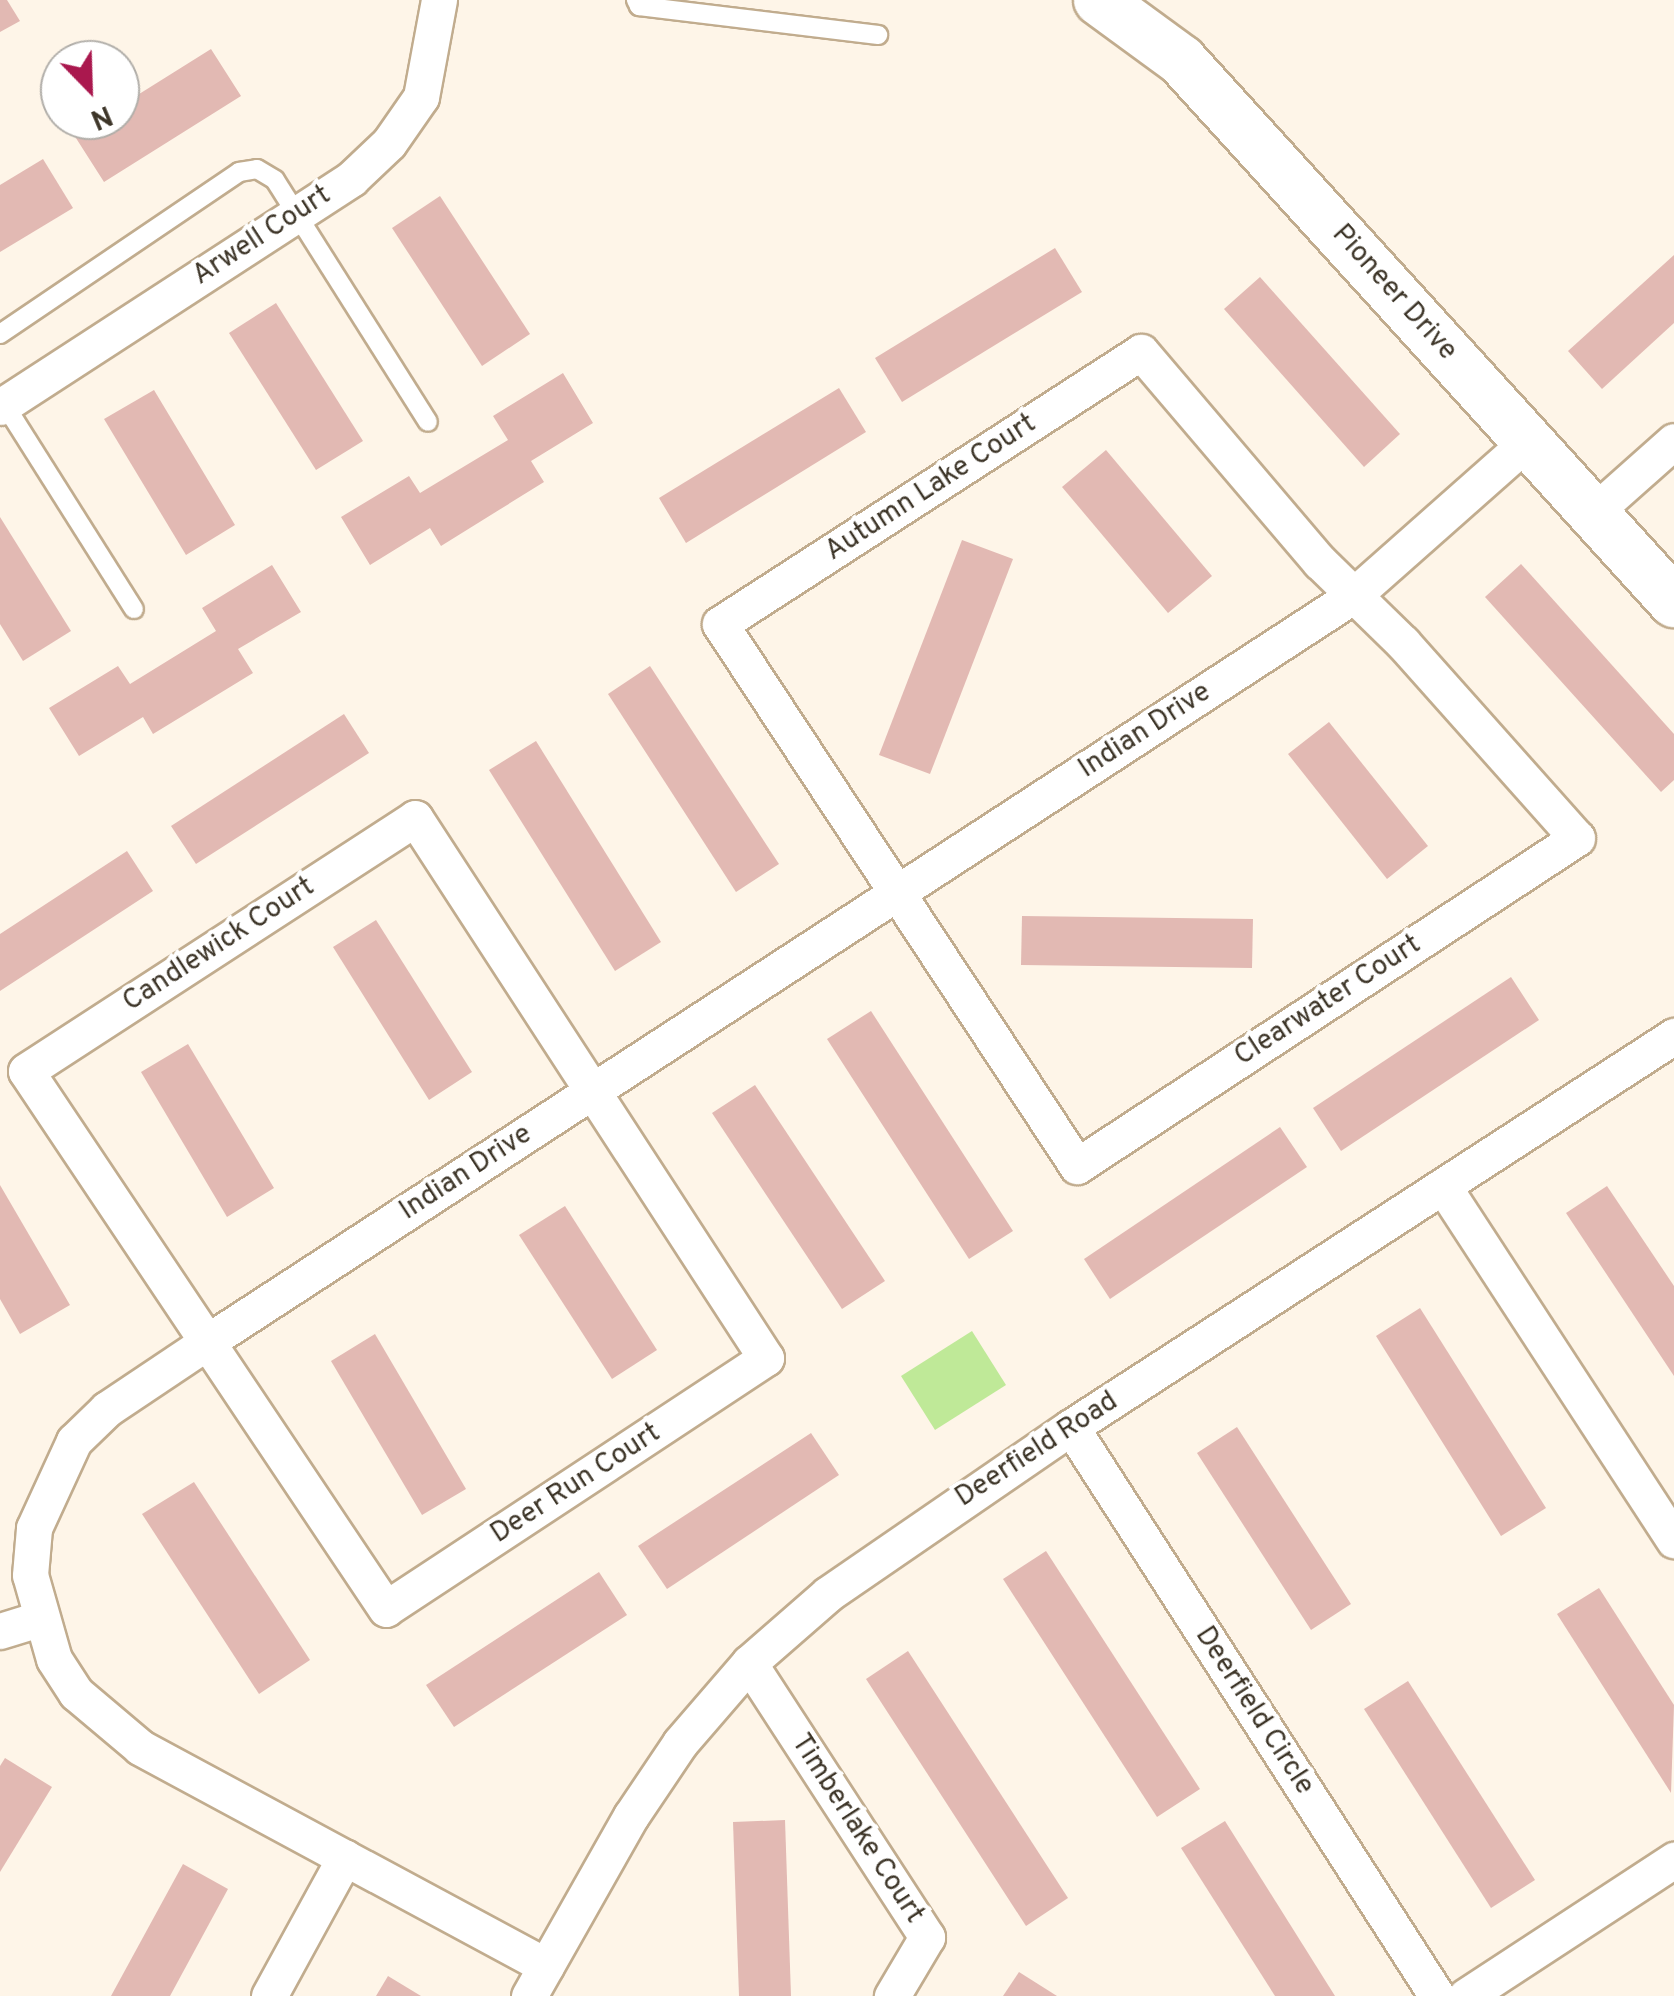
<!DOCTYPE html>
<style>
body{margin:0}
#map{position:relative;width:1674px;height:1996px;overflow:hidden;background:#fef5e8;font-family:Overpass,sans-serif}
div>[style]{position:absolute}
.green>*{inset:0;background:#bfe998}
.building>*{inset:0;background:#e2b9b3}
.roads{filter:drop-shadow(2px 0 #c1ac8e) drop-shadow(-2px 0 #c1ac8e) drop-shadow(0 2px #c1ac8e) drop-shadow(0 -2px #c1ac8e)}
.lane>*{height:18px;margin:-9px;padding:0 9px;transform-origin:9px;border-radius:9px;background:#fff}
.street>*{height:35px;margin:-17.5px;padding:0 17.5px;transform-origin:17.5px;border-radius:17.5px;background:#fff}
.secondary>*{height:50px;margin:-25px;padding:0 25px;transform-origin:25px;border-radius:25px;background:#fff}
span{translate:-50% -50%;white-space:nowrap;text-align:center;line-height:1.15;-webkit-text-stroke:8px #fff;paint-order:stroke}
.street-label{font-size:28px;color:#3d3528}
.north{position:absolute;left:40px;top:40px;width:100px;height:100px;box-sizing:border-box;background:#fff;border:2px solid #b1aea9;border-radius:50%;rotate:157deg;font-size:28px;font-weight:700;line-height:40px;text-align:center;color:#3d3528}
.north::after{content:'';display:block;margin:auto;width:35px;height:45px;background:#aa184e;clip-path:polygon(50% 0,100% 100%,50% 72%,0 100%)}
</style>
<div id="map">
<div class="green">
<i style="clip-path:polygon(972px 1331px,1006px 1385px,935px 1430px,901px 1376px)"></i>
</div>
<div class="building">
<i style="clip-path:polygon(0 0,7px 0,20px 21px,0 32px)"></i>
<i style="clip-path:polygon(211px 49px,241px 96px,104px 182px,74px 135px,97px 120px,120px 120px,120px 106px)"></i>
<i style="clip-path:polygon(43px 159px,73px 208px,0 252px,0 185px)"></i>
<i style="clip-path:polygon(440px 196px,530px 334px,482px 366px,392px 228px)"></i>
<i style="clip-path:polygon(1055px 248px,1082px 292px,902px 402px,875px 358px)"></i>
<i style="clip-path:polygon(1674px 255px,1674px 323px,1602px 389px,1568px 351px)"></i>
<i style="clip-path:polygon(1260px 277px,1400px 434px,1364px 467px,1224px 309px)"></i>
<i style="clip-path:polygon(276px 303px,363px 441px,316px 470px,229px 333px)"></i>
<i style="clip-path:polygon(563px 373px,593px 423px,531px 461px,544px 482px,441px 546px,430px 528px,370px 565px,341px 517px,409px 476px,420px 493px,508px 440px,493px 416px)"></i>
<i style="clip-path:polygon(839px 388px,866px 432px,686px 543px,659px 498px)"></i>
<i style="clip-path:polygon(154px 390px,235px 525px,186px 555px,104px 419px)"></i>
<i style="clip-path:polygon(1106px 450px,1212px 576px,1168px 613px,1062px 487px)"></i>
<i style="clip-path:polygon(0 517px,71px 631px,23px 661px,0 624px)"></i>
<i style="clip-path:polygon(962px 540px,1013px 559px,930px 774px,879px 755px)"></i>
<i style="clip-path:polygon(1521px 564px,1674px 734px,1674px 780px,1661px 792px,1485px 597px)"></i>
<i style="clip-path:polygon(272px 565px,301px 612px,238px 649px,253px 673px,153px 734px,143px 717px,79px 756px,49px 708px,118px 666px,130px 684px,216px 631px,202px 608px)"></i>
<i style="clip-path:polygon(650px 666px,779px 864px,736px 892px,608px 694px)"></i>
<i style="clip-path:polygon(344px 714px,369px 753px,196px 864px,171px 826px)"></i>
<i style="clip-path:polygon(1329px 722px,1428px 846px,1387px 879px,1288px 754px)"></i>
<i style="clip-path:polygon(536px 741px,661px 942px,615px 971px,489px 770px)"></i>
<i style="clip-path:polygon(127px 851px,153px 891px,0 991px,0 934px)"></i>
<i style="clip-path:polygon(1022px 916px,1253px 919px,1252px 968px,1021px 965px)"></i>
<i style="clip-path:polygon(376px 920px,472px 1072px,429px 1100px,333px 947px)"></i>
<i style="clip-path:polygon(1511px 977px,1539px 1020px,1341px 1151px,1313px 1108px)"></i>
<i style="clip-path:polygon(871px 1011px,1013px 1231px,969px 1259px,827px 1039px)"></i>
<i style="clip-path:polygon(188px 1044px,274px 1188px,227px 1217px,141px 1072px)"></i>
<i style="clip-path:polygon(755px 1085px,885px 1281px,842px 1309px,712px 1113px)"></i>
<i style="clip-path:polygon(1280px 1127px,1307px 1167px,1110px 1299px,1084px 1259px)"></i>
<i style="clip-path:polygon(0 1185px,70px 1305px,20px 1334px,0 1299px)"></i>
<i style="clip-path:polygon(1607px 1186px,1674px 1286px,1674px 1376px,1566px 1213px)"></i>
<i style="clip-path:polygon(565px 1206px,657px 1350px,612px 1379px,519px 1235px)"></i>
<i style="clip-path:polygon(1420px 1308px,1546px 1508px,1501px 1536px,1376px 1336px)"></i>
<i style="clip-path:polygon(375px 1334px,466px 1489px,422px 1515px,331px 1361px)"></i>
<i style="clip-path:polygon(1237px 1427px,1351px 1604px,1311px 1630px,1197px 1453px)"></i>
<i style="clip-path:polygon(811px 1433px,839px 1475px,667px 1589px,638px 1546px)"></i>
<i style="clip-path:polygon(194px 1482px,310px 1660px,259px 1694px,142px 1514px)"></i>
<i style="clip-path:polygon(1046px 1551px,1200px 1789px,1157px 1817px,1003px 1579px)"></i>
<i style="clip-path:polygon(599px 1572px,627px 1615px,454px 1727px,426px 1685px)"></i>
<i style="clip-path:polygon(1599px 1588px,1674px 1705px,1671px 1793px,1557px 1614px)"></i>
<i style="clip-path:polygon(908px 1651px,1068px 1898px,1026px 1926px,866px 1679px)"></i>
<i style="clip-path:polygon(1408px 1681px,1535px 1880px,1491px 1908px,1364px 1709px)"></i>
<i style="clip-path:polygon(5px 1758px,52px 1787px,0 1872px,0 1766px)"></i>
<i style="clip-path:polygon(785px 1820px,791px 1996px,739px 1996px,733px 1822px)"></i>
<i style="clip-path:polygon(1225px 1821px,1335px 1996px,1275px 1996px,1181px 1848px)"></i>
<i style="clip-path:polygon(183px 1864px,228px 1889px,170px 1996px,111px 1996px)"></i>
<i style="clip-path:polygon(1019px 1972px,1057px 1996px,1003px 1996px)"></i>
<i style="clip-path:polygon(388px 1976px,421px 1996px,376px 1996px)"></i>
</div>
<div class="roads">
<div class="lane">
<i style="left:636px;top:0;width:7px;rotate:63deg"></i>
<i style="left:639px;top:6px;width:241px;rotate:6.9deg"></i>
<i style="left:0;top:334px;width:289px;rotate:-34.1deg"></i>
<i style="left:239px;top:172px;width:18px;rotate:-9deg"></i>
<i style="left:257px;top:169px;width:21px;rotate:31deg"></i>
<i style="left:275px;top:180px;width:286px;rotate:57.7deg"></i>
<i style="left:3px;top:402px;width:245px;rotate:57.7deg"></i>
</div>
<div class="street">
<i style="left:1141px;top:352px;width:276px;rotate:49.6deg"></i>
<i style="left:1320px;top:562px;width:116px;rotate:44.3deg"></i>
<i style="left:1403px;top:643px;width:261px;rotate:48.3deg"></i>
<i style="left:1577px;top:838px;width:598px;rotate:146.74deg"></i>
<i style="left:1077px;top:1166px;width:649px;rotate:-123.37deg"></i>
<i style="left:720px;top:624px;width:501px;rotate:-32.87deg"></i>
<i style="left:0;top:407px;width:419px;rotate:-33deg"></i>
<i style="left:351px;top:179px;width:52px;rotate:-43.5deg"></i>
<i style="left:389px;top:143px;width:56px;rotate:-55.2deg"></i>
<i style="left:421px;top:97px;width:99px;rotate:-79.5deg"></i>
<i style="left:1593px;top:513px;width:108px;rotate:-41.6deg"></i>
<i style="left:415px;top:818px;width:644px;rotate:56.98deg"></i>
<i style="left:766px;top:1358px;width:455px;rotate:146.6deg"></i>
<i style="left:386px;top:1609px;width:647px;rotate:-123.79deg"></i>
<i style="left:26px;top:1071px;width:464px;rotate:-33deg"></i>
<i style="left:1443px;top:1186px;width:423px;rotate:56.9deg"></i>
<i style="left:1071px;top:1427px;width:677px;rotate:57.25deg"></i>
<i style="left:0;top:1631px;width:41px;rotate:-17.1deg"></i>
<i style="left:749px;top:1663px;width:327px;rotate:57deg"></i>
<i style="left:927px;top:1937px;width:69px;rotate:120.7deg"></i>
<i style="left:546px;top:1966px;width:461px;rotate:-151.7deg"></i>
<i style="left:140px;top:1747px;width:84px;rotate:-139.8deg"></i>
<i style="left:76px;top:1693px;width:40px;rotate:-122.9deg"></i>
<i style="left:54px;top:1659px;width:87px;rotate:-105.9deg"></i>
<i style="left:30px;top:1575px;width:47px;rotate:-85.1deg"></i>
<i style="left:34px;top:1528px;width:96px;rotate:-65.3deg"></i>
<i style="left:74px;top:1441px;width:46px;rotate:-44.1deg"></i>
<i style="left:107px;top:1409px;width:120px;rotate:-33.8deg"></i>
<i style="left:207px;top:1342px;width:1369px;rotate:-33.07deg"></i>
<i style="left:1354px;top:595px;width:232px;rotate:-41.5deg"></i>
<i style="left:269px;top:1996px;width:158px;rotate:-61.3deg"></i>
<i style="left:529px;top:1996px;width:207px;rotate:-60.5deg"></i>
<i style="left:631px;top:1816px;width:88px;rotate:-56.1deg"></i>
<i style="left:680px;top:1743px;width:106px;rotate:-49.2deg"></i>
<i style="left:749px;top:1663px;width:105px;rotate:-41.1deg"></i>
<i style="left:828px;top:1594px;width:295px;rotate:-34.5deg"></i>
<i style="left:1071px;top:1427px;width:719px;rotate:-32.96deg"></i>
<i style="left:1466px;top:1996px;width:249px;rotate:-33.2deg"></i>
</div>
<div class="secondary">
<i style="left:1099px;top:0;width:102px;rotate:36.2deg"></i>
<i style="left:1181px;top:60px;width:733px;rotate:47.71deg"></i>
</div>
</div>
<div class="street-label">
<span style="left:262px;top:236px;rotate:-33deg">Arwell Court</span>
<span style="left:1394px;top:293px;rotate:48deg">Pioneer Drive</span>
<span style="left:931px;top:488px;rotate:-33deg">Autumn Lake Court</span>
<span style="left:1145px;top:731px;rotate:-33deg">Indian Drive</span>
<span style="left:219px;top:945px;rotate:-33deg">Candlewick Court</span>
<span style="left:1328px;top:1001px;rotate:-33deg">Clearwater Court</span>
<span style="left:466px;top:1173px;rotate:-33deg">Indian Drive</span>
<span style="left:1037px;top:1450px;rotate:-33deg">Deerfield Road</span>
<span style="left:576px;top:1484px;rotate:-33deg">Deer Run Court</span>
<span style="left:1254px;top:1711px;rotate:57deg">Deerfield Circle</span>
<span style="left:857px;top:1829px;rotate:57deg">Timberlake Court</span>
</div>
<div class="north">N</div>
</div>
